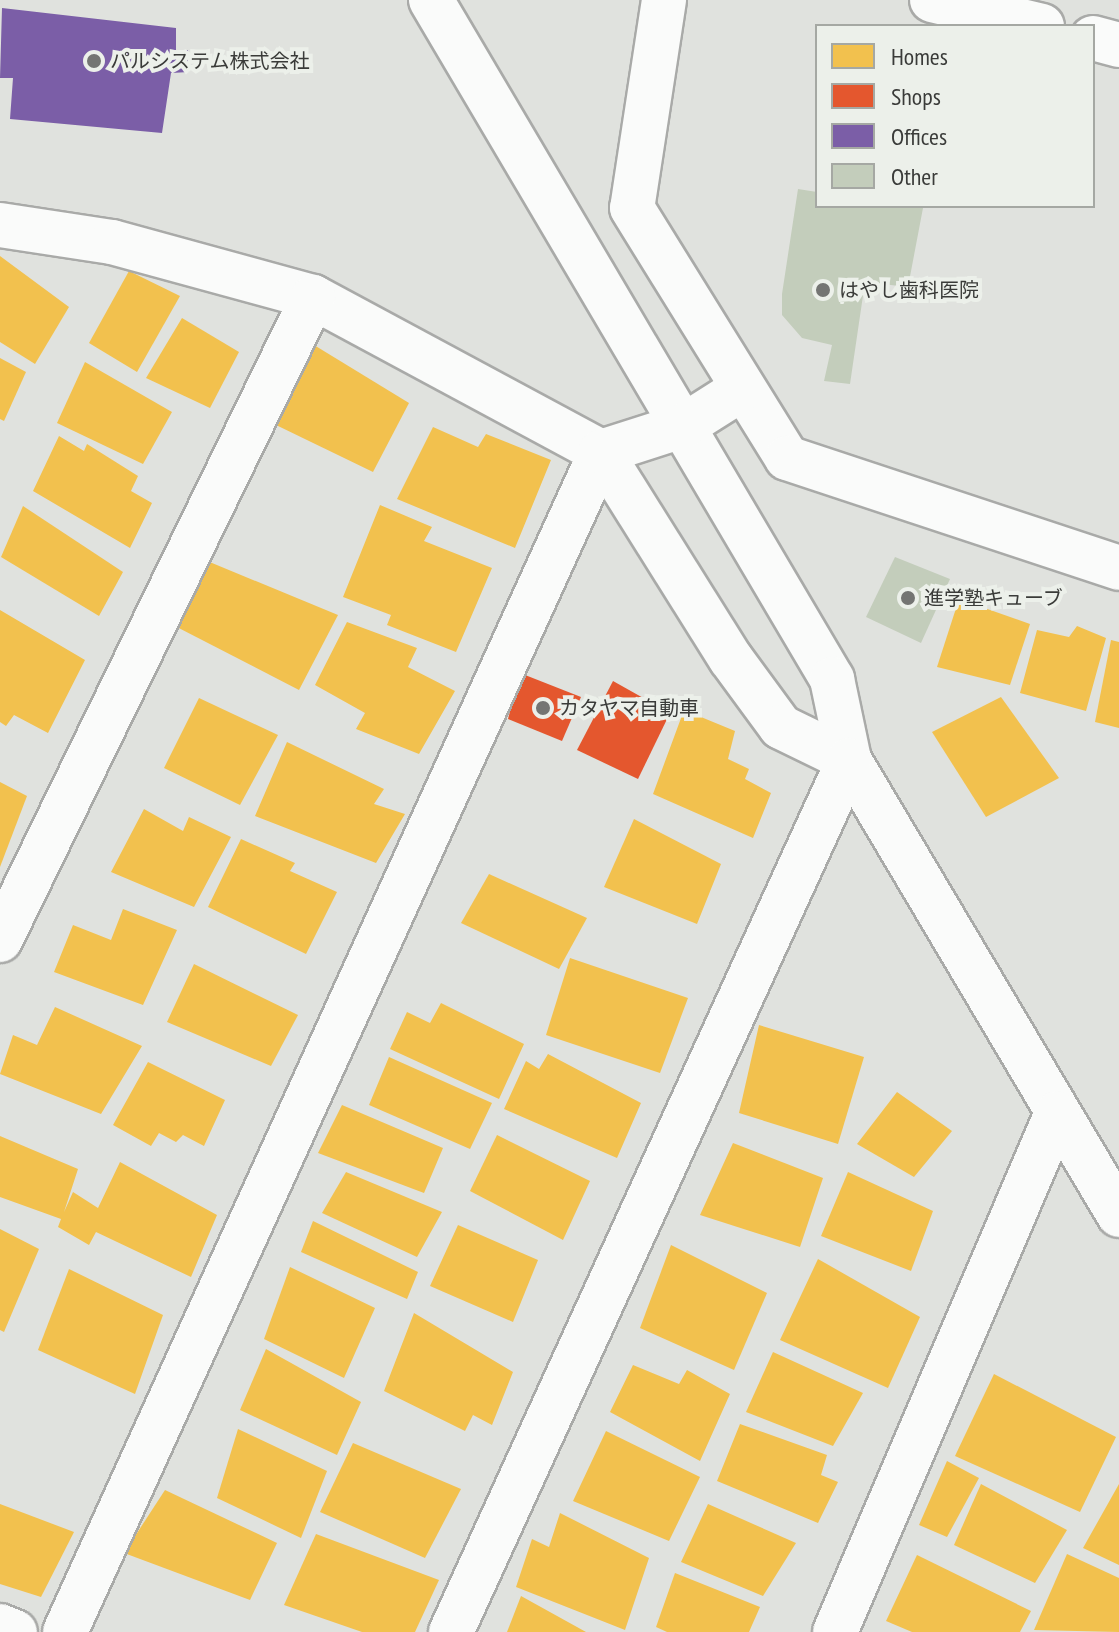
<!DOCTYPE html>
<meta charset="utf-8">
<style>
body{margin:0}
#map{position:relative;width:1119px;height:1632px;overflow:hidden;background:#e0e2de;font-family:"PT Sans Narrow","Noto Sans JP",sans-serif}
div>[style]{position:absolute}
.homes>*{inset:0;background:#f2c14e}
.shops>*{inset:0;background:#e4572e}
.offices>*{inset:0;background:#7b5ea7}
.building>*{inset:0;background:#c3cdbb}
.roads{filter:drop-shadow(2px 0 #a9aaa8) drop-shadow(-2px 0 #a9aaa8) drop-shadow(0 2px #a9aaa8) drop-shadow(0 -2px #a9aaa8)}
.minor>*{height:44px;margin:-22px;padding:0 22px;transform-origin:22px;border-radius:22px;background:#fafbfa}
.dots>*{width:22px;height:22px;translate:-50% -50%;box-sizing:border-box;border:4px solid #ecf0ea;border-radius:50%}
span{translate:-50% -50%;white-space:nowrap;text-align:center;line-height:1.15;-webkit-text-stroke:8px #ecf0ea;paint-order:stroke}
.poi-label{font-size:20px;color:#3a3b39}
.left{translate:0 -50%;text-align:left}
.legend{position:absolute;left:815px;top:24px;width:280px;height:184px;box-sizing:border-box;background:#ecf0ea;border:2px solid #a5a8a3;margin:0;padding:10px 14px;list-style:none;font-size:24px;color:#3a3b39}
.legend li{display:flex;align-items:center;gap:16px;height:40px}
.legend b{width:40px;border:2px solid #a5a8a3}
</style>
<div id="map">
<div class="homes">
<i style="clip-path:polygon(0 256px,69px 307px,35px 364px,0 342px)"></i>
<i style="clip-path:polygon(129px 271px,180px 296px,137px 372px,89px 343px)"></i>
<i style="clip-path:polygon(182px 318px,239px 352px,210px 408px,146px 378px)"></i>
<i style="clip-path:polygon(314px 345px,409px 403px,373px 472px,276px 425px)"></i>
<i style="clip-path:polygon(0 358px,26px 372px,4px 421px,0 419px)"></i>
<i style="clip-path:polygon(85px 362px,172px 412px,143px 464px,57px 423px)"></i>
<i style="clip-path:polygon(433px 427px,478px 447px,486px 434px,551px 460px,515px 548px,397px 499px)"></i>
<i style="clip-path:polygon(59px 436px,84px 451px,87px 444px,138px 476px,131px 491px,152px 503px,130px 548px,33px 491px)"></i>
<i style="clip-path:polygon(380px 505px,432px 527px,424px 541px,492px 568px,456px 652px,387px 625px,391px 615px,343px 597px)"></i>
<i style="clip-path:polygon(23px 506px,123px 572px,99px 616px,1px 557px)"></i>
<i style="clip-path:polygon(200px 558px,338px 615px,299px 690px,169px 623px)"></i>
<i style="clip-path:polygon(959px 599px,1030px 624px,1010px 685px,937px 667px)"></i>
<i style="clip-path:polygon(0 610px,85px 660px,48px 733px,14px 715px,6px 726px,0 722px)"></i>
<i style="clip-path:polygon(347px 622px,417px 648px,408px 667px,455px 691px,419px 754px,356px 729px,365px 713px,315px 685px)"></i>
<i style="clip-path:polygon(1077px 626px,1106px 638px,1086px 711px,1020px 693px,1037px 630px,1069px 637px)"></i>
<i style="clip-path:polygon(1111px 640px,1119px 642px,1119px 728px,1095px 722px)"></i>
<i style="clip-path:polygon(1001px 697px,1059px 778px,986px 817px,932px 732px)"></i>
<i style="clip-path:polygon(199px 698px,278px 735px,240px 805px,164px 768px)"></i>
<i style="clip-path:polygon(684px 710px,735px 731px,728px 759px,749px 769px,745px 779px,771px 793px,753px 838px,653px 794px)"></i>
<i style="clip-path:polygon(287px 742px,384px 789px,374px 804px,405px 814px,376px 863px,255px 816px)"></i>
<i style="clip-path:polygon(0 782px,27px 796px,0 867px)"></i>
<i style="clip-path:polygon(144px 809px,183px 831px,189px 817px,231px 837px,194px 907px,111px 872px)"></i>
<i style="clip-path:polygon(634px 819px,721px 864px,697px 924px,604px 887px)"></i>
<i style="clip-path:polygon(241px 839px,295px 863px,290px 871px,337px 892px,306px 954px,208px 907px)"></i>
<i style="clip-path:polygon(489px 874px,587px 918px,559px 969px,461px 923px)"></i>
<i style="clip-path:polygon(123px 909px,177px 930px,143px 1005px,54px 972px,73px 925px,111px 940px)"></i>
<i style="clip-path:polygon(570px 958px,688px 998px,660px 1073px,546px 1035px)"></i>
<i style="clip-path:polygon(194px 964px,298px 1015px,271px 1066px,167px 1022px)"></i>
<i style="clip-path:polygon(441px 1003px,524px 1044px,499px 1099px,390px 1049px,407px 1012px,430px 1023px)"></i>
<i style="clip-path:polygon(55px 1007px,142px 1046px,101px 1114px,0 1074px,13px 1035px,37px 1045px)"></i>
<i style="clip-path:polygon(759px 1025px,864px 1057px,838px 1144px,739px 1113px)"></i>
<i style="clip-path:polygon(548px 1054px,641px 1103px,617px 1158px,504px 1109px,526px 1061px,539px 1069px)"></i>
<i style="clip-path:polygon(389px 1057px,492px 1103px,470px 1149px,369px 1105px)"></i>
<i style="clip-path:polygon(148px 1062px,225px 1100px,204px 1146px,183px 1135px,176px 1142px,159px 1133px,151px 1146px,113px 1125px)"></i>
<i style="clip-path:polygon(897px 1092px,952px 1131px,914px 1177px,857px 1144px)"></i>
<i style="clip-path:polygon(342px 1105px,443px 1148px,424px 1193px,318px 1153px)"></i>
<i style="clip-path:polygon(497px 1135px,590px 1181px,563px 1240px,470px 1191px)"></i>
<i style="clip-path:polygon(0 1136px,78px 1169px,64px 1212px,73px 1192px,98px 1208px,120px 1162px,217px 1215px,191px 1277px,96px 1232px,89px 1245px,58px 1227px,61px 1219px,0 1197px)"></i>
<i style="clip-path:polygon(733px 1143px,823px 1178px,800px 1247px,700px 1215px)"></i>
<i style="clip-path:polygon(346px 1172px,442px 1212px,417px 1257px,322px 1213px)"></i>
<i style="clip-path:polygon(848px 1172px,933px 1211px,911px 1271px,821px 1236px)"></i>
<i style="clip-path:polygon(313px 1221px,418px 1272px,407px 1299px,301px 1252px)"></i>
<i style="clip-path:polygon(458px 1225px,538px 1260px,513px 1322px,430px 1286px)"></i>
<i style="clip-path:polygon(0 1229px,39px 1249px,4px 1332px,0 1330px)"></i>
<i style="clip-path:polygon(671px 1245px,767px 1293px,734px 1370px,640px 1328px)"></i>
<i style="clip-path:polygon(818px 1259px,920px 1317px,888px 1388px,780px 1340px)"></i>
<i style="clip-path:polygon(290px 1267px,375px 1308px,344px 1378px,264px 1339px)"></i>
<i style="clip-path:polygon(69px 1269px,163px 1315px,135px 1394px,38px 1350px)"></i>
<i style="clip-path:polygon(414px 1313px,513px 1372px,492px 1425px,473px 1415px,465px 1431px,384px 1391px)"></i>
<i style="clip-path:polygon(266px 1349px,361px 1402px,337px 1455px,240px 1410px)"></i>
<i style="clip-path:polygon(773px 1352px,863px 1393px,833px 1446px,746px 1412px)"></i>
<i style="clip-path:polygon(633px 1365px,679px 1384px,687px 1370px,730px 1394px,700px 1461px,610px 1412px)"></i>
<i style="clip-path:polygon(994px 1374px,1116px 1437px,1080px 1512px,955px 1456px)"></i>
<i style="clip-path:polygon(740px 1424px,827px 1455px,821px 1475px,838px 1482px,818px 1523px,717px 1481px)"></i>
<i style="clip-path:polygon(238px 1429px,327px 1471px,301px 1538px,217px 1498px)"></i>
<i style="clip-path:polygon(606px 1431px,700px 1477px,669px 1541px,573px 1501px)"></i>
<i style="clip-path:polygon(353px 1443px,461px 1489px,425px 1558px,320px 1512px)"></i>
<i style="clip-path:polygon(947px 1461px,979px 1478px,947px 1537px,919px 1525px)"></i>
<i style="clip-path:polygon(981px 1484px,1067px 1530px,1035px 1583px,954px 1545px)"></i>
<i style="clip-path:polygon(1119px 1484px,1119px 1565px,1083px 1548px)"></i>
<i style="clip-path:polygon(165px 1490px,277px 1543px,250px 1600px,124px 1553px)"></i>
<i style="clip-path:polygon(0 1504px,74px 1532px,41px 1597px,0 1584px)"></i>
<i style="clip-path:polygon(708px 1504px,796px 1543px,763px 1596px,681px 1562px)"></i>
<i style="clip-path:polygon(560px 1513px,649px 1558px,625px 1630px,516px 1587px,532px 1539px,549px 1547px)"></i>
<i style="clip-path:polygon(316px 1534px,439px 1580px,415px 1632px,362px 1632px,284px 1605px)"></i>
<i style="clip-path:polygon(1067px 1554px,1119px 1578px,1119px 1632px,1034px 1630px)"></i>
<i style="clip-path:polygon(917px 1555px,1031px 1611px,1020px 1632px,912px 1632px,886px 1621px)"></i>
<i style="clip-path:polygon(675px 1573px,760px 1607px,749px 1632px,667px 1632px,656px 1627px)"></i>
<i style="clip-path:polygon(521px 1596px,586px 1632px,507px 1632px)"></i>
</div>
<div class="shops">
<i style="clip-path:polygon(520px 673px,581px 697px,562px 741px,508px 719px)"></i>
<i style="clip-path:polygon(613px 681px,670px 713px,638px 779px,577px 750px)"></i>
</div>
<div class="offices">
<i style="clip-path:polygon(2px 8px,176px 28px,176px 50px,188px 50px,189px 72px,171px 73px,162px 133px,10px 119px,13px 78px,0 78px)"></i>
</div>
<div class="building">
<i style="clip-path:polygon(798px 189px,817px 192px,817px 206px,923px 208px,908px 287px,865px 282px,850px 384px,824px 381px,832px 345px,802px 338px,782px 315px,782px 294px)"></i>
<i style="clip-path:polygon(895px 557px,950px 579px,921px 643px,866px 617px)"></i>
</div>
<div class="roads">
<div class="minor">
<i style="left:431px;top:0;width:789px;rotate:59.43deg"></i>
<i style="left:832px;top:679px;width:83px;rotate:78.1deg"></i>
<i style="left:849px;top:760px;width:529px;rotate:59.31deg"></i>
<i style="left:664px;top:0;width:210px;rotate:98.7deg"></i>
<i style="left:632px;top:208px;width:294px;rotate:58.2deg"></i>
<i style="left:787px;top:458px;width:350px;rotate:18.3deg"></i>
<i style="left:932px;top:0;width:113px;rotate:13.3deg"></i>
<i style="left:1093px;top:38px;width:27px;rotate:15deg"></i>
<i style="left:0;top:225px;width:113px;rotate:8.6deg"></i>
<i style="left:112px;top:242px;width:208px;rotate:15.3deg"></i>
<i style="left:313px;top:297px;width:327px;rotate:28.3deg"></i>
<i style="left:601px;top:452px;width:244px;rotate:57.9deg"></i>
<i style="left:731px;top:659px;width:84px;rotate:53.7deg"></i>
<i style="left:781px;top:727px;width:76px;rotate:25.9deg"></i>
<i style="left:849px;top:760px;width:959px;rotate:114.53deg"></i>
<i style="left:0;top:940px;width:715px;rotate:-64.04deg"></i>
<i style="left:0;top:1626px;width:16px;rotate:22deg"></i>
<i style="left:65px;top:1632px;width:1296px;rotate:-65.57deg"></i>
<i style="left:601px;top:452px;width:88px;rotate:-17.8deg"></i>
<i style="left:685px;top:425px;width:67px;rotate:-32.3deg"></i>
<i style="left:835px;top:1632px;width:564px;rotate:-66.84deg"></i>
</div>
</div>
<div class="dots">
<i style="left:94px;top:61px;background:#747573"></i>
<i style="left:823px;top:290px;background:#747573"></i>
<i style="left:908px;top:598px;background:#747573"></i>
<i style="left:543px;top:708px;background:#747573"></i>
</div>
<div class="poi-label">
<span class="left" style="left:110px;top:61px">パルシステム株式会社</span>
<span class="left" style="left:839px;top:290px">はやし歯科医院</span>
<span class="left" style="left:924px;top:598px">進学塾キューブ</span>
<span class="left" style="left:559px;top:708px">カタヤマ自動車</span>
</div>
<ul class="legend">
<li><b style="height:22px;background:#f2c14e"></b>Homes</li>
<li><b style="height:22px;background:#e4572e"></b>Shops</li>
<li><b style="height:22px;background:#7b5ea7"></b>Offices</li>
<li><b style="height:22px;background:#c3cdbb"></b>Other</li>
</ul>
</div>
